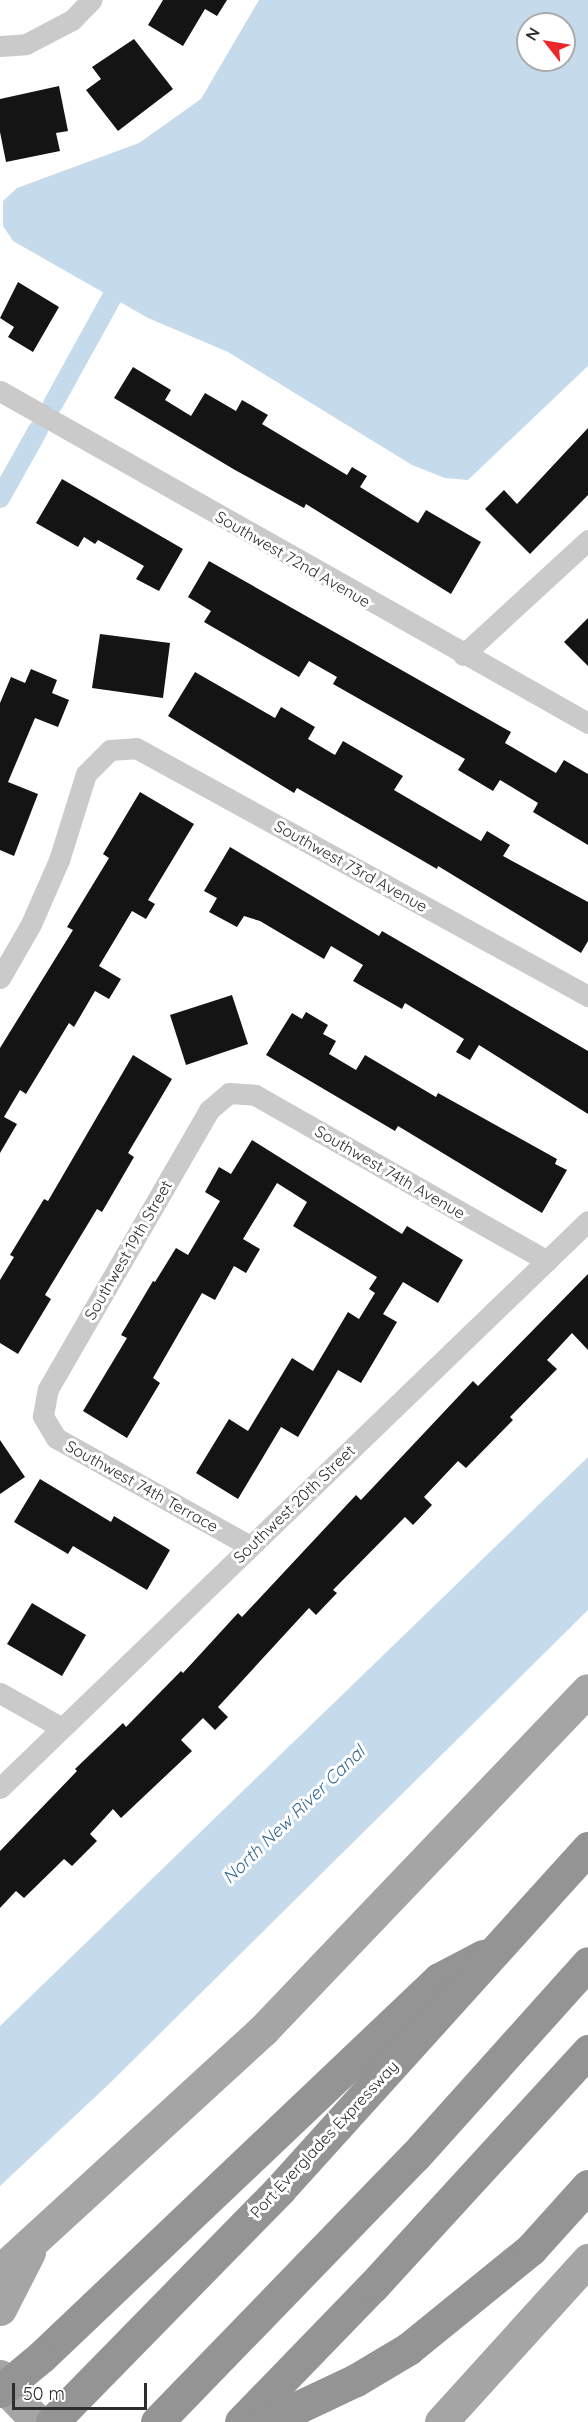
<!DOCTYPE html>
<style>
body{margin:0}
#map{position:relative;width:588px;height:2422px;overflow:hidden;background:#fff;font-family:Quicksand,sans-serif}
div>[style]{position:absolute}
.water>*{inset:0;background:#c5dbec}
.canal>*{height:20px;margin:-10px;padding:0 10px;transform-origin:10px;border-radius:10px;background:#c5dbec}
.building>*{inset:0;background:#141414}
.minor>*{height:21px;margin:-10.5px;padding:0 10.5px;transform-origin:10.5px;border-radius:10.5px;background:#cacaca}
.primary>*{height:33px;margin:-16.5px;padding:0 16.5px;transform-origin:16.5px;border-radius:16.5px;background:#a5a5a5}
.motorway>*{height:33px;margin:-16.5px;padding:0 16.5px;transform-origin:16.5px;border-radius:16.5px;background:#949494}
.motorway-bridge>*{height:33px;margin:-16.5px;padding:0 16.5px;transform-origin:16.5px;border-radius:16.5px;background:#949494}
span{translate:-50% -50%;white-space:nowrap;text-align:center;line-height:1.15;-webkit-text-stroke:6px #fff;paint-order:stroke}
.street-label{font-size:16px;color:#2d2d2d}
.water-label{font-size:18px;color:#386a92;font-style:italic}
.north{position:absolute;left:516px;top:12px;width:60px;height:60px;box-sizing:border-box;background:#fff;border:2px solid #ababab;border-radius:50%;rotate:301deg;font-size:16px;font-weight:700;line-height:24px;text-align:center;color:#2d2d2d}
.north::after{content:'';display:block;margin:auto;width:21px;height:27px;background:#ec272b;clip-path:polygon(50% 0,100% 100%,50% 72%,0 100%)}
.scale{position:absolute;left:12px;top:2383px;width:135px;height:27px;box-sizing:border-box;border:3px solid #2d2d2d;border-top:0;padding-left:8px;font-size:18px;line-height:21px;white-space:nowrap;color:#2d2d2d;-webkit-text-stroke:4px #fff;paint-order:stroke}
</style>
<div id="map">
<div class="water">
<i style="clip-path:polygon(evenodd,259px 0,588px 0,588px 366px,468px 480px,445px 478px,412px 465px,228px 352px,148px 318px,13px 241px,3px 226px,3px 201px,17px 188px,139px 143px,201px 99px,259px 0,528px 24px,564px 24px,564px 60px,528px 60px,528px 24px)"></i>
<i style="clip-path:polygon(588px 1457px,588px 1610px,109px 2084px,0 2186px,0 2026px)"></i>
</div>
<div class="canal">
<i style="left:53px;top:404px;width:130px;rotate:-61.1deg"></i>
<i style="left:0;top:498px;width:78px;rotate:-60.8deg"></i>
</div>
<div class="building">
<i style="clip-path:polygon(163px 0,227px 0,217px 16px,205px 9px,183px 46px,148px 25px)"></i>
<i style="clip-path:polygon(134px 39px,173px 89px,118px 131px,86px 90px,101px 79px,92px 67px)"></i>
<i style="clip-path:polygon(59px 86px,68px 131px,56px 133px,60px 151px,6px 162px,0 132px,0 99px)"></i>
<i style="clip-path:polygon(18px 282px,59px 307px,33px 352px,8px 337px,14px 327px,0 318px)"></i>
<i style="clip-path:polygon(133px 367px,171px 390px,165px 400px,191px 416px,205px 393px,236px 411px,242px 400px,268px 415px,262px 424px,347px 475px,352px 467px,367px 476px,360px 487px,418px 523px,426px 510px,481px 542px,451px 594px,306px 504px,304px 508px,235px 470px,114px 398px)"></i>
<i style="clip-path:polygon(588px 428px,588px 495px,530px 554px,485px 509px,504px 490px,517px 504px)"></i>
<i style="clip-path:polygon(62px 479px,183px 549px,159px 591px,136px 579px,144px 566px,98px 540px,95px 544px,84px 537px,78px 547px,36px 523px)"></i>
<i style="clip-path:polygon(209px 561px,511px 732px,505px 743px,556px 773px,564px 760px,588px 774px,588px 845px,533px 812px,538px 803px,500px 780px,493px 791px,458px 770px,465px 759px,333px 684px,337px 677px,309px 661px,299px 677px,204px 622px,211px 611px,188px 597px)"></i>
<i style="clip-path:polygon(588px 618px,588px 666px,564px 642px)"></i>
<i style="clip-path:polygon(100px 634px,170px 643px,163px 698px,92px 688px)"></i>
<i style="clip-path:polygon(31px 669px,57px 680px,52px 693px,69px 700px,58px 727px,35px 718px,8px 782px,38px 794px,14px 856px,0 850px,0 703px,11px 677px,25px 683px)"></i>
<i style="clip-path:polygon(195px 672px,275px 718px,281px 707px,315px 727px,308px 739px,335px 755px,343px 741px,403px 776px,394px 790px,481px 841px,487px 831px,510px 845px,503px 856px,588px 902px,588px 941px,581px 953px,438px 866px,437px 869px,297px 788px,294px 793px,168px 716px)"></i>
<i style="clip-path:polygon(140px 792px,194px 824px,148px 900px,155px 904px,146px 919px,132px 911px,99px 966px,121px 979px,109px 999px,95px 991px,74px 1027px,69px 1023px,26px 1094px,20px 1090px,4px 1117px,17px 1124px,0 1153px,0 1048px,73px 930px,67px 927px,109px 858px,103px 854px)"></i>
<i style="clip-path:polygon(230px 847px,379px 936px,382px 931px,588px 1051px,588px 1114px,479px 1045px,470px 1060px,456px 1052px,464px 1039px,405px 1003px,402px 1009px,353px 981px,363px 965px,331px 946px,324px 959px,260px 921px,244px 916px,237px 927px,209px 912px,217px 898px,204px 891px)"></i>
<i style="clip-path:polygon(232px 995px,248px 1044px,186px 1065px,170px 1015px)"></i>
<i style="clip-path:polygon(306px 1012px,328px 1025px,323px 1034px,336px 1041px,329px 1054px,356px 1070px,365px 1055px,436px 1097px,438px 1093px,557px 1159px,555px 1164px,567px 1170px,542px 1213px,398px 1126px,395px 1131px,266px 1055px,292px 1013px,302px 1019px)"></i>
<i style="clip-path:polygon(133px 1055px,172px 1079px,128px 1153px,134px 1157px,102px 1212px,97px 1209px,45px 1295px,51px 1299px,18px 1354px,0 1343px,0 1280px,14px 1257px,10px 1255px,44px 1199px,48px 1201px)"></i>
<i style="clip-path:polygon(252px 1140px,402px 1234px,407px 1226px,463px 1260px,438px 1303px,403px 1282px,383px 1314px,397px 1322px,361px 1383px,338px 1370px,298px 1437px,281px 1427px,238px 1499px,196px 1473px,229px 1419px,248px 1431px,292px 1358px,313px 1371px,348px 1312px,359px 1319px,375px 1293px,369px 1289px,377px 1277px,293px 1226px,307px 1202px,277px 1183px,243px 1239px,260px 1249px,246px 1273px,234px 1266px,215px 1300px,202px 1293px,153px 1378px,160px 1383px,127px 1438px,83px 1411px,127px 1338px,121px 1335px,153px 1281px,155px 1282px,176px 1248px,188px 1255px,220px 1201px,205px 1192px,219px 1167px,231px 1174px)"></i>
<i style="clip-path:polygon(588px 1274px,588px 1350px,572px 1333px,547px 1360px,557px 1369px,510px 1417px,513px 1420px,466px 1468px,458px 1461px,424px 1497px,432px 1505px,413px 1525px,405px 1517px,333px 1590px,337px 1593px,316px 1615px,309px 1608px,218px 1707px,228px 1717px,215px 1730px,203px 1718px,181px 1740px,192px 1751px,121px 1818px,113px 1809px,90px 1834px,97px 1841px,72px 1866px,64px 1859px,24px 1898px,16px 1891px,0 1908px,0 1851px,77px 1771px,75px 1769px,123px 1723px,126px 1727px,181px 1671px,183px 1673px,238px 1613px,242px 1617px,356px 1495px,361px 1500px,473px 1381px,478px 1386px)"></i>
<i style="clip-path:polygon(0 1440px,25px 1477px,0 1494px)"></i>
<i style="clip-path:polygon(40px 1479px,111px 1522px,114px 1516px,170px 1550px,147px 1590px,73px 1546px,68px 1554px,14px 1522px)"></i>
<i style="clip-path:polygon(32px 1603px,86px 1635px,62px 1676px,7px 1644px)"></i>
</div>
<div class="minor">
<i style="left:0;top:46px;width:26px;rotate:-4deg"></i>
<i style="left:26px;top:44px;width:52px;rotate:-27.6deg"></i>
<i style="left:72px;top:20px;width:28px;rotate:-46deg"></i>
<i style="left:0;top:391px;width:675px;rotate:29.45deg"></i>
<i style="left:463px;top:655px;width:170px;rotate:-42.6deg"></i>
<i style="left:0;top:978px;width:62px;rotate:-60.1deg"></i>
<i style="left:31px;top:924px;width:70px;rotate:-66.4deg"></i>
<i style="left:59px;top:860px;width:90px;rotate:-72.6deg"></i>
<i style="left:86px;top:774px;width:34px;rotate:-45deg"></i>
<i style="left:110px;top:750px;width:26px;rotate:-4deg"></i>
<i style="left:136px;top:748px;width:516px;rotate:28.75deg"></i>
<i style="left:250px;top:1546px;width:222px;rotate:-150.9deg"></i>
<i style="left:56px;top:1438px;width:26px;rotate:-121deg"></i>
<i style="left:43px;top:1416px;width:27px;rotate:-80deg"></i>
<i style="left:48px;top:1389px;width:322px;rotate:-60deg"></i>
<i style="left:209px;top:1110px;width:26px;rotate:-40deg"></i>
<i style="left:229px;top:1093px;width:26px;rotate:4deg"></i>
<i style="left:255px;top:1095px;width:336px;rotate:29.6deg"></i>
<i style="left:0;top:1693px;width:71px;rotate:29.4deg"></i>
<i style="left:0;top:1788px;width:817px;rotate:-43.96deg"></i>
</div>
<div class="primary">
<i style="left:0;top:2271px;width:357px;rotate:-42.5deg"></i>
<i style="left:263px;top:2030px;width:470px;rotate:-46.3deg"></i>
<i style="left:0;top:2309px;width:64px;rotate:-63deg"></i>
<i style="left:0;top:2376px;width:14px;rotate:65deg"></i>
<i style="left:6px;top:2389px;width:46px;rotate:45.9deg"></i>
<i style="left:441px;top:2422px;width:219px;rotate:-47.8deg"></i>
</div>
<div class="motorway">
<i style="left:41px;top:2357px;width:549px;rotate:-43.52deg"></i>
<i style="left:439px;top:1979px;width:50px;rotate:-27.6deg"></i>
<i style="left:52px;top:2422px;width:326px;rotate:-45.6deg"></i>
<i style="left:280px;top:2189px;width:460px;rotate:-47.9deg"></i>
<i style="left:157px;top:2422px;width:371px;rotate:-45.9deg"></i>
<i style="left:415px;top:2156px;width:259px;rotate:-48.1deg"></i>
<i style="left:241px;top:2422px;width:190px;rotate:-45.9deg"></i>
<i style="left:373px;top:2286px;width:319px;rotate:-47.5deg"></i>
<i style="left:267px;top:2422px;width:98px;rotate:-25.3deg"></i>
<i style="left:356px;top:2380px;width:61px;rotate:-30.8deg"></i>
<i style="left:408px;top:2349px;width:159px;rotate:-39.1deg"></i>
<i style="left:531px;top:2249px;width:85px;rotate:-47.9deg"></i>
</div>
<div class="motorway-bridge">
<i style="left:0;top:2391px;width:53px;rotate:-39.7deg"></i>
</div>
<div class="street-label">
<span style="left:293px;top:559px;rotate:30deg">Southwest 72nd Avenue</span>
<span style="left:351px;top:866px;rotate:29deg">Southwest 73rd Avenue</span>
<span style="left:390px;top:1172px;rotate:30deg">Southwest 74th Avenue</span>
<span style="left:128px;top:1250px;rotate:-60deg">Southwest 19th Street</span>
<span style="left:142px;top:1486px;rotate:29deg">Southwest 74th Terrace</span>
<span style="left:294px;top:1504px;rotate:-44deg">Southwest 20th Street</span>
<span style="left:324px;top:2139px;rotate:-47deg">Port Everglades Expressway</span>
</div>
<div class="water-label">
<span style="left:294px;top:1815px;rotate:-44deg">North New River Canal</span>
</div>
<div class="north">N</div>
<div class="scale">50 m</div>
</div>
